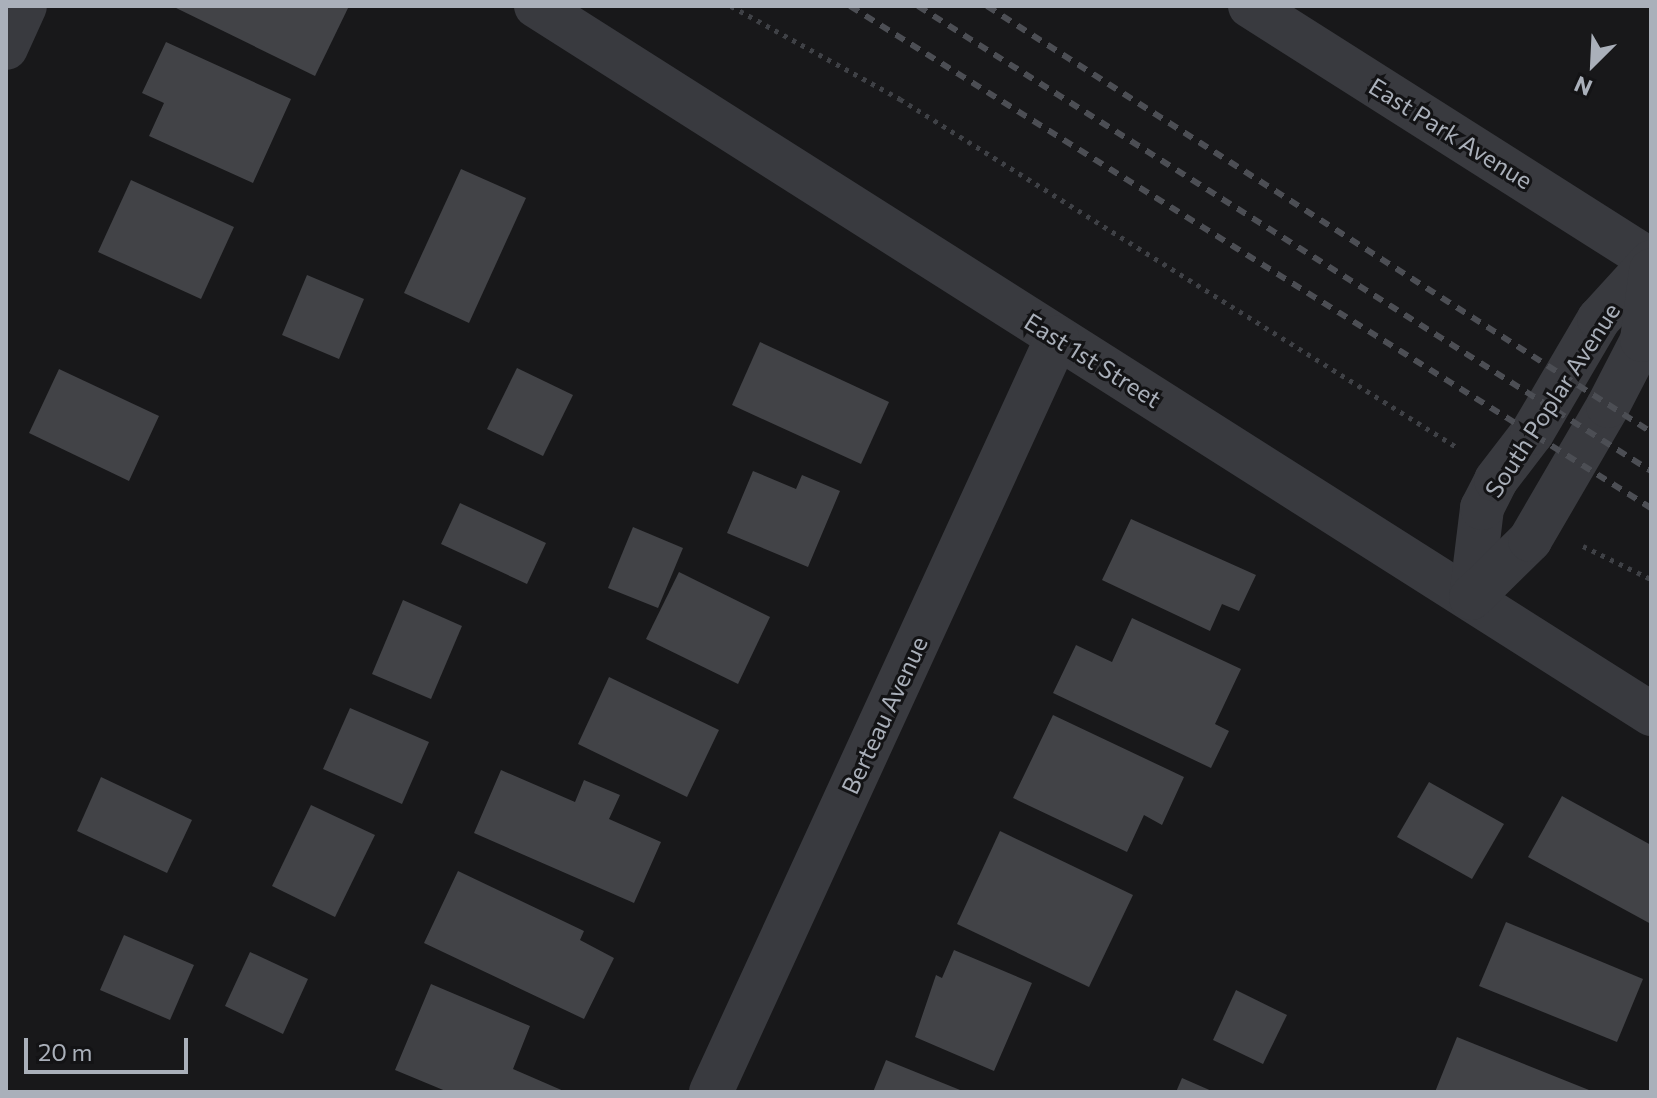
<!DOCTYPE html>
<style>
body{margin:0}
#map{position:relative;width:1657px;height:1098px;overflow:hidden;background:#18181a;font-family:Commissioner,sans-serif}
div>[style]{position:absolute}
.building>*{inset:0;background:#424347}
.path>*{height:5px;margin-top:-2.5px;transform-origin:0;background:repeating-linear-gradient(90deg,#3f4146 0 4px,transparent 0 10px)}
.street>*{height:44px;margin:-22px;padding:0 22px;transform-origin:22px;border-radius:22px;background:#393a3f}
.rail>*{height:6px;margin-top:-3px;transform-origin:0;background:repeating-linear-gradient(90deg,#4c4e54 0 10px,transparent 0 18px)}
span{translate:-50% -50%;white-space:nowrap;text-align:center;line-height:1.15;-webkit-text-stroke:6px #131315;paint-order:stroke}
.street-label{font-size:24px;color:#aab0ba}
.frame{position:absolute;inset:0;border:8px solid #aab0ba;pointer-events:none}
.north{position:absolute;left:1553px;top:24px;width:80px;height:80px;-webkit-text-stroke:6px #131315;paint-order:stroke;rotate:204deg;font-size:22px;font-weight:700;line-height:32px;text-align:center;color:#aab0ba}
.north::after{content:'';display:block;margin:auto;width:28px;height:36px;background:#aab0ba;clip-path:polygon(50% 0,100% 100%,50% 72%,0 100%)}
.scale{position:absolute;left:24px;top:1038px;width:164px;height:36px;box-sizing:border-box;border:4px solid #aab0ba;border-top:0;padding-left:10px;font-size:24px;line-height:28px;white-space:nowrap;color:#aab0ba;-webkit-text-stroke:6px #131315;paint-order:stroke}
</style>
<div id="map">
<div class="building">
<i style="clip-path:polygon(172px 6px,349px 6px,315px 76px)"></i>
<i style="clip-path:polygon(166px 42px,291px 99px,253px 183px,149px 136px,164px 103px,142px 93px)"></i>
<i style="clip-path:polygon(461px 169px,526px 198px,469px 323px,404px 293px)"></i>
<i style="clip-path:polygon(131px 180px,234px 227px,201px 299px,98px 252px)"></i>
<i style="clip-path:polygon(307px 275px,364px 299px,339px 359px,282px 335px)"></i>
<i style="clip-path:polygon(760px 342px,889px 402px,861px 464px,732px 405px)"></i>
<i style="clip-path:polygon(517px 368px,573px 395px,543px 456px,487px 429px)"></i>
<i style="clip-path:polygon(59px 369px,159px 416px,129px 481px,29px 433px)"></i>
<i style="clip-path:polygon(753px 471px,796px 489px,802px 475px,840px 491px,808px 567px,727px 533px)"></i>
<i style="clip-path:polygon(460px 503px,546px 543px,527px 584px,441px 544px)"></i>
<i style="clip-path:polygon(1131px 519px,1256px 575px,1239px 611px,1222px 604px,1210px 631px,1102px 580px)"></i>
<i style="clip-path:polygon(633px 527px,683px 548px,658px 608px,608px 588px)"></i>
<i style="clip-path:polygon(679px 572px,770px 617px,738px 684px,646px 639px)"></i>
<i style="clip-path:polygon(403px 600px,462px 626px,431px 699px,372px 674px)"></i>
<i style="clip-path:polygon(1132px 618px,1241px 669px,1215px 724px,1229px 731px,1211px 768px,1053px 693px,1076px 645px,1112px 662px)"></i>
<i style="clip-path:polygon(609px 677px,719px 730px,687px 797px,578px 744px)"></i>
<i style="clip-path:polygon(350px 708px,429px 742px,402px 804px,323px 769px)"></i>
<i style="clip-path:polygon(1053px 715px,1184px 777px,1162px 825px,1144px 815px,1127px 852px,1013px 798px)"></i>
<i style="clip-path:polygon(501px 770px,575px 802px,584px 780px,620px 795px,609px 819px,661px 842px,634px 903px,474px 833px)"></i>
<i style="clip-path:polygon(101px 777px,192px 820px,167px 873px,77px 831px)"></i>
<i style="clip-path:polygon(1429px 782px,1504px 824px,1472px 879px,1397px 837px)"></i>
<i style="clip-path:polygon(1562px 796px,1651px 845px,1651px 924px,1528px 857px)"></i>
<i style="clip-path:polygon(311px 805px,375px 835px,335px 917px,272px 886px)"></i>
<i style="clip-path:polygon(1000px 831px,1133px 895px,1089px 987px,957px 924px)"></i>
<i style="clip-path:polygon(458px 871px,584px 931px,580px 940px,614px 958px,584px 1019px,424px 943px)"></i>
<i style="clip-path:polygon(1506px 922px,1643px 979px,1617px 1042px,1479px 986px)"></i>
<i style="clip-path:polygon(124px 935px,194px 965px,170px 1020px,100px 990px)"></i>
<i style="clip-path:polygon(954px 950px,1032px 983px,994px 1071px,915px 1037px,936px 975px,942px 978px)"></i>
<i style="clip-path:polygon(250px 952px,308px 979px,283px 1034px,225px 1006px)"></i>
<i style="clip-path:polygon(431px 984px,530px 1026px,513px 1069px,566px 1092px,448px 1092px,395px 1070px)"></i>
<i style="clip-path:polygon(1236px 990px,1287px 1015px,1263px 1064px,1213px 1040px)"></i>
<i style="clip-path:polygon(1457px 1037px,1594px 1092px,1435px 1092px)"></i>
<i style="clip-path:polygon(886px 1060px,965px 1092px,873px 1092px)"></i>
<i style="clip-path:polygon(1182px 1078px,1214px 1092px,1176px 1092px)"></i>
</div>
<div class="path">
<i style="left:731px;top:6px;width:193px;rotate:28.8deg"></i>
<i style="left:900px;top:99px;width:658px;rotate:32.02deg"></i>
<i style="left:1583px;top:546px;width:76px;rotate:25.9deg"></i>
</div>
<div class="street">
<i style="left:536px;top:6px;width:1321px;rotate:32.41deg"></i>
<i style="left:1250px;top:6px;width:475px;rotate:32.4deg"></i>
<i style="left:6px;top:48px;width:46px;rotate:-65.7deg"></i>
<i style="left:1471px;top:598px;width:91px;rotate:-83deg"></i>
<i style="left:1482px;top:508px;width:31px;rotate:-63deg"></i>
<i style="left:1496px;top:480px;width:59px;rotate:-52.5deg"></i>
<i style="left:1532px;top:433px;width:132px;rotate:-59.6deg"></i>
<i style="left:1599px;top:319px;width:77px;rotate:-47.6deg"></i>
<i style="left:1471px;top:598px;width:83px;rotate:-44.5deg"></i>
<i style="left:1530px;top:540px;width:155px;rotate:-59.8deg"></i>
<i style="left:1608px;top:406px;width:74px;rotate:-62.7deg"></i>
<i style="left:1642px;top:340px;width:70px;rotate:-82.6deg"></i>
<i style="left:711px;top:1092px;width:830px;rotate:-65.35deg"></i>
</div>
<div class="rail">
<i style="left:850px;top:6px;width:945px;rotate:32.08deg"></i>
<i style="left:918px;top:6px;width:868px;rotate:32.39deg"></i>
<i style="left:987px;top:6px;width:789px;rotate:32.68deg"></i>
</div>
<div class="street-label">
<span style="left:1451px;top:133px;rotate:32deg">East Park Avenue</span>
<span style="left:1093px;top:360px;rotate:32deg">East 1st Street</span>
<span style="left:1552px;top:400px;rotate:-57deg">South Poplar Avenue</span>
<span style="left:884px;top:715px;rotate:-65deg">Berteau Avenue</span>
</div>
<div class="frame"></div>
<div class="north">N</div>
<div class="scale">20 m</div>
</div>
